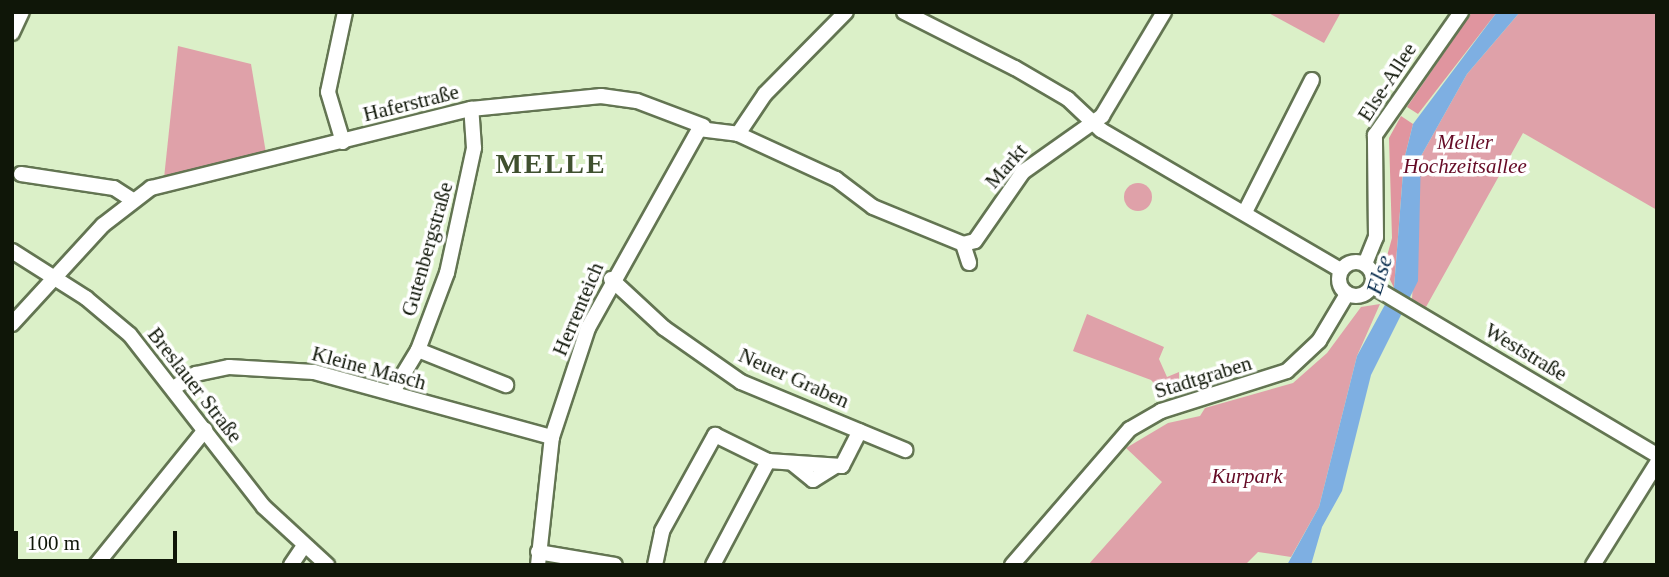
<!DOCTYPE html>
<meta charset="utf-8">
<style>
body{margin:0}
#map{position:relative;width:1669px;height:577px;overflow:hidden;background:#dbf0c8;font-family:Georgia,serif}
div>[style]{position:absolute}
.green>*{inset:0;background:#dfa1a9}
.round{border-radius:50%}
.forest>*{inset:0;background:#e0959f}
.water>*{inset:0;background:#7eafe2}
.roads{filter:drop-shadow(2px 0 #637552) drop-shadow(-2px 0 #637552) drop-shadow(0 2px #637552) drop-shadow(0 -2px #637552)}
.minor>*{height:14px;margin:-7px;padding:0 7px;transform-origin:7px;border-radius:7px;background:#fff}
.minor>.ring{margin:-7px;padding:0;box-sizing:content-box;background:none;border:14px solid #fff;border-radius:50%}
span{translate:-50% -50%;white-space:nowrap;text-align:center;line-height:1.15;-webkit-text-stroke:7px #fff;paint-order:stroke}
.street-label{font-size:21px;color:#0f1608}
.park-label{font-size:21px;color:#650b26;font-style:italic}
.water-label{font-size:23px;color:#092d4e;font-style:italic}
.district-label{font-size:28px;color:#3f502f;font-weight:700;letter-spacing:2px}
.frame{position:absolute;inset:0;border:14px solid #0f1608;pointer-events:none}
.scale{position:absolute;left:14px;top:531px;width:163px;height:32px;box-sizing:border-box;border:4px solid #0f1608;border-top:0;padding-left:9px;font-size:21px;line-height:24px;white-space:nowrap;color:#0f1608;-webkit-text-stroke:5px #fff;paint-order:stroke}
</style>
<div id="map">
<div class="green">
<i style="clip-path:polygon(1267px 12px,1341px 12px,1324px 43px)"></i>
<i style="clip-path:polygon(1520px 12px,1657px 12px,1657px 210px,1523px 133px,1426px 307px,1412px 299px,1421px 156px,1467px 74px)"></i>
<i style="clip-path:polygon(178px 46px,251px 64px,266px 153px,164px 178px)"></i>
<i class="round" style="left:1124px;top:183px;width:28px;height:28px"></i>
<i style="clip-path:polygon(1380px 304px,1357px 356px,1319px 507px,1291px 557px,1258px 552px,1245px 565px,1088px 565px,1162px 482px,1126px 448px,1168px 423px,1200px 416px,1205px 408px,1293px 383px,1327px 353px,1361px 307px)"></i>
<i style="clip-path:polygon(1087px 314px,1164px 347px,1159px 359px,1167px 377px,1179px 372px,1179px 392px,1166px 397px,1151px 380px,1073px 351px)"></i>
</div>
<div class="forest">
<i style="clip-path:polygon(1472px 12px,1497px 12px,1418px 114px,1407px 107px)"></i>
<i style="clip-path:polygon(1401px 116px,1413px 124px,1404px 160px,1394px 288px,1384px 267px,1392px 238px,1389px 138px)"></i>
</div>
<div class="water">
<i style="clip-path:polygon(1497px 12px,1520px 12px,1467px 74px,1421px 156px,1418px 281px,1371px 375px,1342px 491px,1322px 527px,1311px 565px,1287px 565px,1319px 507px,1357px 356px,1394px 288px,1404px 160px,1413px 124px)"></i>
</div>
<div class="roads">
<div class="minor">
<i style="left:904px;top:12px;width:124px;rotate:26.8deg"></i>
<i style="left:1015px;top:68px;width:61px;rotate:30.3deg"></i>
<i style="left:1068px;top:99px;width:45px;rotate:43.2deg"></i>
<i style="left:1101px;top:130px;width:278px;rotate:30.3deg"></i>
<i style="left:12px;top:33px;width:23px;rotate:-65deg"></i>
<i style="left:738px;top:134px;width:108px;rotate:24.7deg"></i>
<i style="left:836px;top:179px;width:46px;rotate:37.1deg"></i>
<i style="left:873px;top:207px;width:97px;rotate:22.3deg"></i>
<i style="left:963px;top:244px;width:20px;rotate:72deg"></i>
<i style="left:738px;top:134px;width:48px;rotate:-56deg"></i>
<i style="left:765px;top:94px;width:115px;rotate:-45.4deg"></i>
<i style="left:343px;top:142px;width:52px;rotate:-106.7deg"></i>
<i style="left:328px;top:92px;width:82px;rotate:-78deg"></i>
<i style="left:21px;top:174px;width:94px;rotate:8.6deg"></i>
<i style="left:114px;top:188px;width:20px;rotate:33deg"></i>
<i style="left:1245px;top:212px;width:148px;rotate:-63.1deg"></i>
<i style="left:963px;top:244px;width:12px;rotate:-14deg"></i>
<i style="left:975px;top:241px;width:84px;rotate:-55.2deg"></i>
<i style="left:1023px;top:172px;width:97px;rotate:-35.3deg"></i>
<i style="left:1102px;top:116px;width:121px;rotate:-59.2deg"></i>
<i style="left:12px;top:251px;width:88px;rotate:32.4deg"></i>
<i style="left:86px;top:298px;width:57px;rotate:40.1deg"></i>
<i style="left:130px;top:335px;width:218px;rotate:52.1deg"></i>
<i style="left:264px;top:507px;width:86px;rotate:42.6deg"></i>
<i class="ring" style="left:1339px;top:262px;width:20px;height:20px"></i>
<i style="left:1365px;top:264px;width:29px;rotate:-68deg"></i>
<i style="left:1376px;top:237px;width:102px;rotate:-90.6deg"></i>
<i style="left:1375px;top:135px;width:150px;rotate:-55deg"></i>
<i style="left:611px;top:279px;width:72px;rotate:42.8deg"></i>
<i style="left:664px;top:328px;width:94px;rotate:35deg"></i>
<i style="left:741px;top:382px;width:178px;rotate:22.5deg"></i>
<i style="left:1372px;top:286px;width:331px;rotate:30.7deg"></i>
<i style="left:12px;top:324px;width:134px;rotate:-47.4deg"></i>
<i style="left:103px;top:225px;width:61px;rotate:-37.6deg"></i>
<i style="left:151px;top:188px;width:330px;rotate:-13.9deg"></i>
<i style="left:471px;top:109px;width:131px;rotate:-5.7deg"></i>
<i style="left:601px;top:96px;width:36px;rotate:8deg"></i>
<i style="left:637px;top:101px;width:71px;rotate:20.7deg"></i>
<i style="left:418px;top:350px;width:95px;rotate:21.7deg"></i>
<i style="left:175px;top:387px;width:25px;rotate:-32deg"></i>
<i style="left:196px;top:374px;width:34px;rotate:-12deg"></i>
<i style="left:229px;top:367px;width:85px;rotate:3.4deg"></i>
<i style="left:314px;top:372px;width:247px;rotate:15.3deg"></i>
<i style="left:392px;top:393px;width:50px;rotate:-58.8deg"></i>
<i style="left:418px;top:350px;width:82px;rotate:-69.4deg"></i>
<i style="left:447px;top:273px;width:128px;rotate:-77.8deg"></i>
<i style="left:474px;top:148px;width:39px;rotate:-94deg"></i>
<i style="left:792px;top:463px;width:27px;rotate:39deg"></i>
<i style="left:813px;top:480px;width:25px;rotate:-32deg"></i>
<i style="left:538px;top:552px;width:78px;rotate:9.6deg"></i>
<i style="left:96px;top:565px;width:174px;rotate:-51.1deg"></i>
<i style="left:291px;top:565px;width:23px;rotate:-56deg"></i>
<i style="left:538px;top:565px;width:129px;rotate:-83.8deg"></i>
<i style="left:552px;top:437px;width:115px;rotate:-71.7deg"></i>
<i style="left:588px;top:328px;width:228px;rotate:-60.8deg"></i>
<i style="left:699px;top:129px;width:39px;rotate:7deg"></i>
<i style="left:655px;top:565px;width:35px;rotate:-78deg"></i>
<i style="left:662px;top:531px;width:110px;rotate:-61.1deg"></i>
<i style="left:715px;top:435px;width:59px;rotate:26.1deg"></i>
<i style="left:713px;top:565px;width:118px;rotate:-62.1deg"></i>
<i style="left:768px;top:461px;width:74px;rotate:3.9deg"></i>
<i style="left:842px;top:466px;width:39px;rotate:-63deg"></i>
<i style="left:1012px;top:565px;width:180px;rotate:-49.1deg"></i>
<i style="left:1130px;top:429px;width:36px;rotate:-30deg"></i>
<i style="left:1161px;top:411px;width:132px;rotate:-17.6deg"></i>
<i style="left:1287px;top:371px;width:44px;rotate:-43.2deg"></i>
<i style="left:1319px;top:341px;width:55px;rotate:-59.2deg"></i>
<i style="left:1593px;top:565px;width:120px;rotate:-57.9deg"></i>
</div>
</div>
<div class="street-label">
<span style="left:1387px;top:82px;rotate:-57deg">Else-Allee</span>
<span style="left:411px;top:103px;rotate:-14deg">Haferstraße</span>
<span style="left:1006px;top:166px;rotate:-49deg">Markt</span>
<span style="left:427px;top:249px;rotate:-74deg">Gutenbergstraße</span>
<span style="left:578px;top:309px;rotate:-67deg">Herrenteich</span>
<span style="left:1526px;top:352px;rotate:31deg">Weststraße</span>
<span style="left:369px;top:368px;rotate:15deg">Kleine Masch</span>
<span style="left:1203px;top:377px;rotate:-17deg">Stadtgraben</span>
<span style="left:794px;top:378px;rotate:24deg">Neuer Graben</span>
<span style="left:195px;top:385px;rotate:52deg">Breslauer Straße</span>
</div>
<div class="park-label">
<span style="left:1465px;top:154px">Meller<br>Hochzeitsallee</span>
<span style="left:1247px;top:476px">Kurpark</span>
</div>
<div class="water-label">
<span style="left:1380px;top:275px;rotate:-72deg">Else</span>
</div>
<div class="district-label">
<span style="left:551px;top:164px">MELLE</span>
</div>
<div class="frame"></div>
<div class="scale">100 m</div>
</div>
